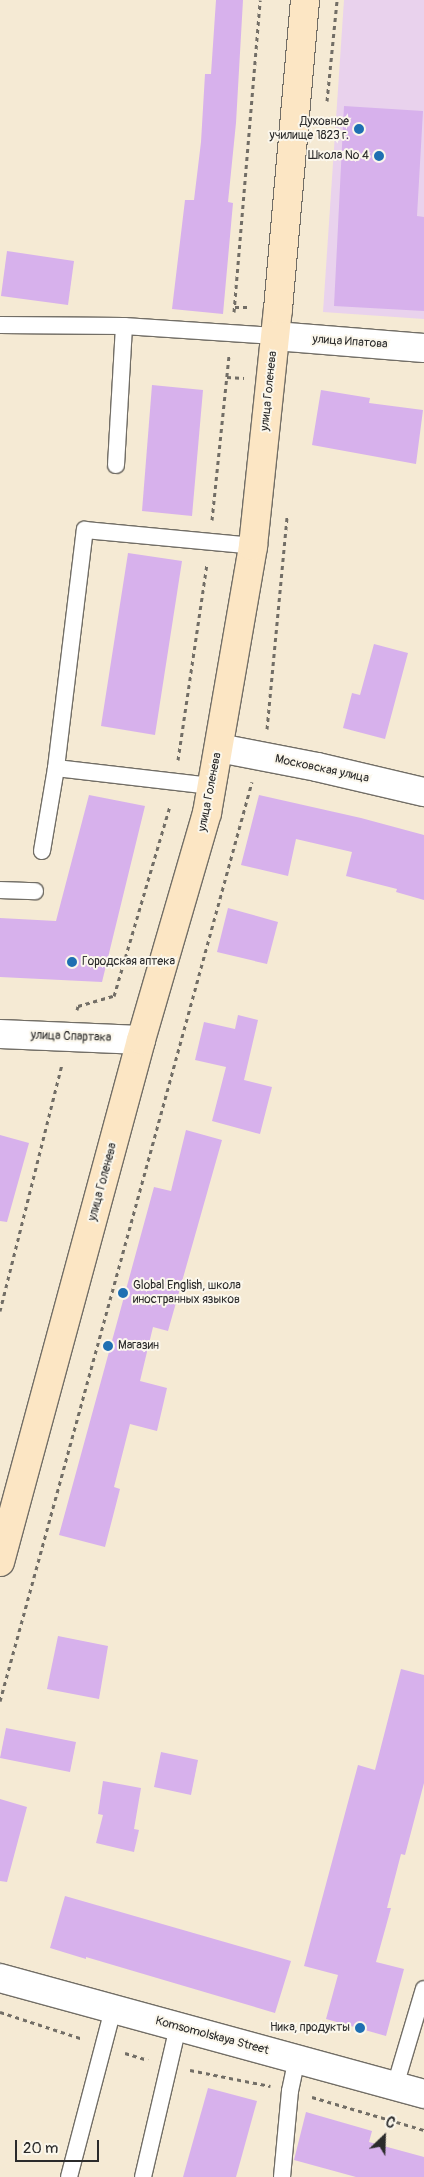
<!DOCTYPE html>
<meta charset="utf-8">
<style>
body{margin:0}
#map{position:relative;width:424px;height:2177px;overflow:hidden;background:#f5ead4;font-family:Pangolin,sans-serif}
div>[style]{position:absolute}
.built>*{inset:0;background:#e9d2ed}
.building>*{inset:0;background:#d7b1ec}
.path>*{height:3px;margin-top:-1.5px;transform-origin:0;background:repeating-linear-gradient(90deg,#726e66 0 4px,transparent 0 8px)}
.roads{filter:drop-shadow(1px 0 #726e66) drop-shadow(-1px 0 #726e66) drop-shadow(0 1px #726e66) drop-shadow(0 -1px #726e66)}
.lane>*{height:16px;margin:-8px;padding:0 8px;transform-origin:8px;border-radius:8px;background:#fff}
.street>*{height:28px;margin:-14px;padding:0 14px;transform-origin:14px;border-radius:14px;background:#fff}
.secondary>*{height:28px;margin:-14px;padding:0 14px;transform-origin:14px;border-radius:14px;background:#fce6c4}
.dots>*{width:14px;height:14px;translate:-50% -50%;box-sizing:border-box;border:2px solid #fbf7ec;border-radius:50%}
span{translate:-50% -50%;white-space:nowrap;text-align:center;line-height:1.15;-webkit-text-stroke:4px #fbf7ec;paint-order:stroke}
.poi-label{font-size:12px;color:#2b2b2b}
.right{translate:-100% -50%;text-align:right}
.left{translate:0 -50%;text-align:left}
.street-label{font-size:12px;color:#2b2b2b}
.north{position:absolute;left:359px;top:2112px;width:50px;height:50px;-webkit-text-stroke:4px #fbf7ec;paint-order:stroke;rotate:24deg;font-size:14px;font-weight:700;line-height:20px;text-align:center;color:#2b2b2b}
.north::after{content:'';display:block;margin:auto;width:18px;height:22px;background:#2b2b2b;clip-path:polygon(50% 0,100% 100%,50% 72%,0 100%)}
.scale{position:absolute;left:15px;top:2140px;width:84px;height:22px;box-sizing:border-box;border:2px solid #2b2b2b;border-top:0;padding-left:6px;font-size:15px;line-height:18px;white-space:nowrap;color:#2b2b2b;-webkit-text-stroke:4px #fbf7ec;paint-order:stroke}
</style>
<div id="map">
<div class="built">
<i style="clip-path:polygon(344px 0,424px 0,424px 319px,323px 312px)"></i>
</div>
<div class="building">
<i style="clip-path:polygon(216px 0,243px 0,236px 123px,228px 202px,233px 203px,223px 314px,172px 309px,185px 200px,194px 200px,201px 142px,205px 74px,211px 74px)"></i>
<i style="clip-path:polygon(344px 106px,423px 111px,417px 216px,424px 217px,424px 311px,334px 306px)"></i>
<i style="clip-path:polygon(7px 251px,74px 261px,68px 305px,1px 296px)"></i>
<i style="clip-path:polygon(152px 385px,203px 390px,192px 516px,142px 511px)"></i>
<i style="clip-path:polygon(321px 390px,370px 398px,369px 403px,423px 410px,416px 464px,312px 445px)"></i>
<i style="clip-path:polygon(128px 553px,182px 561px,155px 735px,101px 726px)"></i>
<i style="clip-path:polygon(374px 644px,408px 653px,385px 739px,343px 728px,352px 693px,360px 695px)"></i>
<i style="clip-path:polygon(89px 795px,145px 806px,102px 982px,0 977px,0 918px,56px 921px)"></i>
<i style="clip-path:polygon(259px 795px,361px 818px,424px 835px,424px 900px,396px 892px,397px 889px,346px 876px,352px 852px,296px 839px,288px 876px,241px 865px)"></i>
<i style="clip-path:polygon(228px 908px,278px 922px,267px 964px,217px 952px)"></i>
<i style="clip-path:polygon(238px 1015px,258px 1020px,244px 1080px,272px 1087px,260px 1134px,212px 1121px,226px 1067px,195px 1060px,204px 1022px,235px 1029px)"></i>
<i style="clip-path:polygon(186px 1130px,222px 1140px,168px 1331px,153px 1327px,140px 1381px,167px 1388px,157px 1431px,130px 1424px,114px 1487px,120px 1489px,105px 1547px,59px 1535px,154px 1187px,171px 1191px)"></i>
<i style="clip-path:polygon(0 1135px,29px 1143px,7px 1222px,0 1221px)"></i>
<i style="clip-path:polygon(58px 1636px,108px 1646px,99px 1699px,47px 1689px)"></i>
<i style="clip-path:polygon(401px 1669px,424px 1675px,424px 1783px,405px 1855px,401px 1854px,387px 1908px,391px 1908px,376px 1962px,404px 1969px,386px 2036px,326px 2019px,338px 1975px,304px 1966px,358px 1765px,375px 1770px)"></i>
<i style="clip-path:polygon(6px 1728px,76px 1742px,70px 1772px,0 1758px)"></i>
<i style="clip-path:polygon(161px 1752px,198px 1760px,191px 1795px,154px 1787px)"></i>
<i style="clip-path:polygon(103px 1781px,141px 1788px,134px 1829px,139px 1830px,134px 1852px,96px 1843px,103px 1815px,98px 1814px)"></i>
<i style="clip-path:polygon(0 1799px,27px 1807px,7px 1882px,0 1881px)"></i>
<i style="clip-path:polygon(65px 1896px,291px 1961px,275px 2013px,86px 1957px,86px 1959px,50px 1948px)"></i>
<i style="clip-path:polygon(208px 2088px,257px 2101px,236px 2177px,183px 2177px)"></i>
<i style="clip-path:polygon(306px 2112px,372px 2131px,369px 2142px,424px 2157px,424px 2177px,356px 2177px,294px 2160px)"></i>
</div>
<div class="path">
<i style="left:327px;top:101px;width:101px;rotate:-84.3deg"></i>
<i style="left:235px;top:307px;width:15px"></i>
<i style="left:234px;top:312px;width:313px;rotate:-85.2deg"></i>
<i style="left:227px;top:377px;width:17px;rotate:3deg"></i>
<i style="left:212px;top:520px;width:166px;rotate:-84.1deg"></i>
<i style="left:267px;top:729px;width:214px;rotate:-84.6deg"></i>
<i style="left:178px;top:760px;width:198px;rotate:-81.6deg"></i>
<i style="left:77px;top:1010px;width:4px;rotate:-76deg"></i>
<i style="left:78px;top:1006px;width:37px;rotate:-16deg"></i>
<i style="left:114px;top:996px;width:198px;rotate:-73.6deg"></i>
<i style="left:0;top:1311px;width:254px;rotate:-75.9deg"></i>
<i style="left:0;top:1701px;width:953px;rotate:-74.67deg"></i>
<i style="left:0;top:2012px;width:87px;rotate:18deg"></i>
<i style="left:125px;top:2053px;width:24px;rotate:17deg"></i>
<i style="left:190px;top:2070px;width:82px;rotate:11.3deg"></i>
<i style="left:312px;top:2097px;width:117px;rotate:16.4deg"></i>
</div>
<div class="roads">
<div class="lane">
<i style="left:0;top:325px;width:124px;rotate:0.5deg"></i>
<i style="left:124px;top:326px;width:151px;rotate:3.8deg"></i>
<i style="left:116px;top:465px;width:139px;rotate:-86.7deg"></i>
<i style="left:56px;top:768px;width:156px;rotate:6.6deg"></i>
<i style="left:42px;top:851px;width:84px;rotate:-80.4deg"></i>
<i style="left:56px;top:768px;width:240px;rotate:-83.1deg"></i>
<i style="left:85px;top:530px;width:169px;rotate:5.4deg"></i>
<i style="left:0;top:890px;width:35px;rotate:2deg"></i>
<i style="left:395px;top:2086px;width:101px;rotate:-73.4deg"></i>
<i style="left:69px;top:2177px;width:174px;rotate:-75.3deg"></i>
<i style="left:143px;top:2177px;width:154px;rotate:-76.9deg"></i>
<i style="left:282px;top:2177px;width:86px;rotate:-84.7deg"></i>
<i style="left:290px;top:2091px;width:33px;rotate:-78deg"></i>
</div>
<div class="street">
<i style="left:275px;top:336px;width:149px;rotate:4.6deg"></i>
<i style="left:219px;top:748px;width:100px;rotate:11deg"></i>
<i style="left:317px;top:767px;width:110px;rotate:13.2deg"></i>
<i style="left:0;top:1034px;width:141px;rotate:2.4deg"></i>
<i style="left:0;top:1978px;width:440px;rotate:15.3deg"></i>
</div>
<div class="secondary">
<i style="left:0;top:1562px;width:541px;rotate:-74.88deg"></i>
<i style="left:141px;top:1040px;width:236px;rotate:-73.8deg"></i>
<i style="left:207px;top:813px;width:271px;rotate:-80.2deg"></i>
<i style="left:253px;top:546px;width:238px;rotate:-84deg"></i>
<i style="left:278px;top:309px;width:310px;rotate:-85deg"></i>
</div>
</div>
<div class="dots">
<i style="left:359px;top:129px;background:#1f6fb2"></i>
<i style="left:379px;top:156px;background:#1f6fb2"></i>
<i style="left:72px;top:962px;background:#1f6fb2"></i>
<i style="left:123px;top:1293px;background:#1f6fb2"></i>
<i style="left:108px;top:1346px;background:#1f6fb2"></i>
<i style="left:360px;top:2028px;background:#1f6fb2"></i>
</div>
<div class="poi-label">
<span class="right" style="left:349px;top:129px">Духовное<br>училище 1823 г.</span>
<span class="right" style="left:369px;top:156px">Школа № 4</span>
<span class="left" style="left:82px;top:962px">Городская аптека</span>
<span class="left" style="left:133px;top:1293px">Global English, школа<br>иностранных языков</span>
<span class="left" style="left:118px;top:1346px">Магазин</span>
<span class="right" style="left:350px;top:2028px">Ника, продукты</span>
</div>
<div class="street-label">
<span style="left:350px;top:342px;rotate:4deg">улица Ипатова</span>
<span style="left:269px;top:391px;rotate:-84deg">улица Голенева</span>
<span style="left:322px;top:769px;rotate:12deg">Московская улица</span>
<span style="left:210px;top:792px;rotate:-79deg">улица Голенева</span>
<span style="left:71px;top:1037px;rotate:2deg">улица Спартака</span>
<span style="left:103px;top:1182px;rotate:-75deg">улица Голенева</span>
<span style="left:212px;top:2036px;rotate:15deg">Komsomolskaya Street</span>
</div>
<div class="north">С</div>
<div class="scale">20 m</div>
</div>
